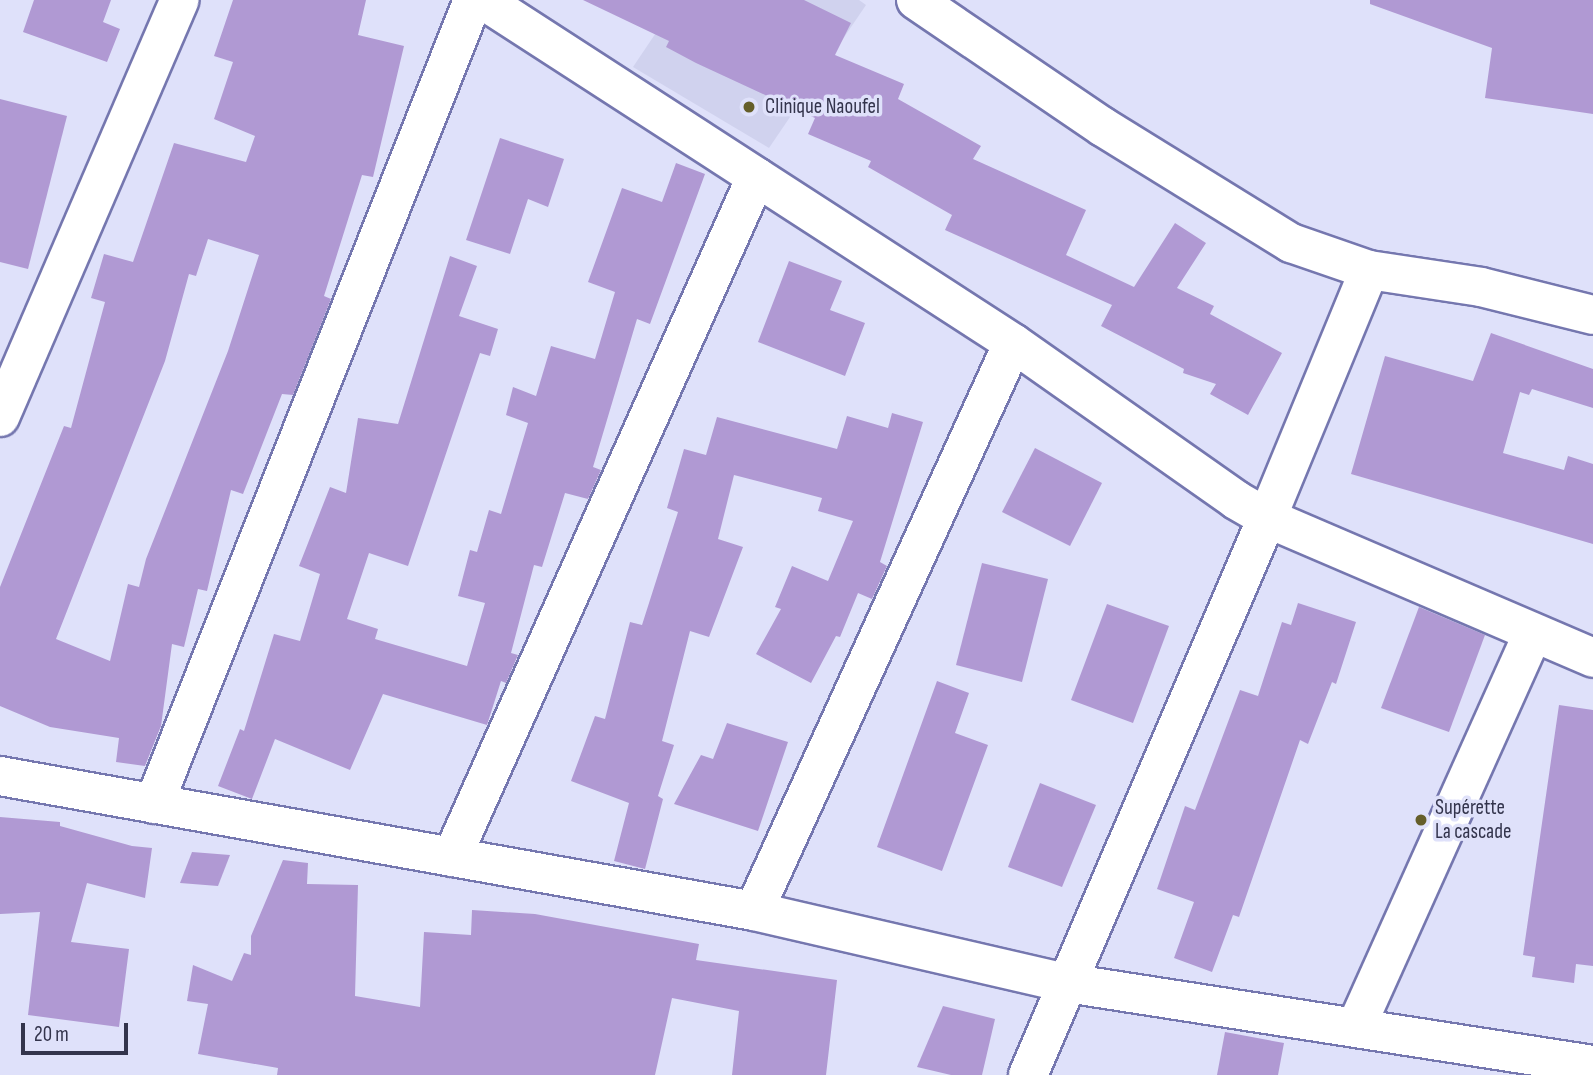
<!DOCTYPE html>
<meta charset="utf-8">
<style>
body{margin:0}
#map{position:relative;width:1593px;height:1075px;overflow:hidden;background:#dfe1fa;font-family:"Sofia Sans Condensed",sans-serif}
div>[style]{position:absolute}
.built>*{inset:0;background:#d0d2ee}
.building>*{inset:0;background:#b099d3}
.roads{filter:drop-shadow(2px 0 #7577af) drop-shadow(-2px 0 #7577af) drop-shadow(0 2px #7577af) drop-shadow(0 -2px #7577af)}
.street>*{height:38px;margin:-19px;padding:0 19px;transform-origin:19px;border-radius:19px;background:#fff}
.dots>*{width:19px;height:19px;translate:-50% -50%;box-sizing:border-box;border:4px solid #dfe1fa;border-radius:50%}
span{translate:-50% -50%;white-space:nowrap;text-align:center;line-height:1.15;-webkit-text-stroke:7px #dfe1fa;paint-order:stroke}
.poi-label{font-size:21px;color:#33344c}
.left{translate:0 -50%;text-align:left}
.scale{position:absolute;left:21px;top:1023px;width:107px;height:32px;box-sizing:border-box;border:4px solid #33344c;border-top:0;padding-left:9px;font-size:21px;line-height:24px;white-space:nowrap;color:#33344c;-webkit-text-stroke:5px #dfe1fa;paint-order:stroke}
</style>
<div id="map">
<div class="built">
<i style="clip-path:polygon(678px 0,859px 0,866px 5px,769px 148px,633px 67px)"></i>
</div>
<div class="building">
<i style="clip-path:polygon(34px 0,111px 0,103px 22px,120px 29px,107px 62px,23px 32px)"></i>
<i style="clip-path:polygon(evenodd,233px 0,366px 0,358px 35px,404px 46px,373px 177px,362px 175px,324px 296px,331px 299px,293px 395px,282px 394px,243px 494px,231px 490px,207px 591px,198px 589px,184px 647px,172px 644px,161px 726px,145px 766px,116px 762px,119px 738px,50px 727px,0 706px,0 587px,64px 426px,71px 428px,105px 302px,91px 298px,104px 254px,133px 262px,174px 143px,246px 162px,255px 136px,214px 119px,233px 62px,214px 56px,233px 0,208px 239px,259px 255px,228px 351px,146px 559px,139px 587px,128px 584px,110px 661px,56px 639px,165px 361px,189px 274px,196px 276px,208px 239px)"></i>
<i style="clip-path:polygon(583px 0,804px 0,851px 23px,835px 55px,904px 84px,898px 99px,981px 146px,973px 159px,1086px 210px,1066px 255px,1134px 287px,1175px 223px,1206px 243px,1177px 288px,1214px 306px,1210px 314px,1282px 353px,1248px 415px,1210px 394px,1216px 384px,1183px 373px,1184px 369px,1101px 326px,1112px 305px,945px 230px,952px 215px,868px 167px,871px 161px,808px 134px,815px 118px,696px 63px,666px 47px,669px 41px)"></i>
<i style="clip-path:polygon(1370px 0,1593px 0,1593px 114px,1485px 98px,1492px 48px,1370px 4px)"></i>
<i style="clip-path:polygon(0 99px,67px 116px,28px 269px,0 262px)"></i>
<i style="clip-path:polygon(500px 138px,564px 159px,548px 207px,528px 199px,510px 254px,466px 240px)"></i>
<i style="clip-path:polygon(676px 163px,705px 174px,650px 324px,637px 319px,593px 467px,601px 470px,588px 499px,565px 493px,542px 567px,534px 565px,511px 653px,518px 655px,506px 683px,501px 681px,487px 725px,383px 694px,350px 770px,275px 739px,252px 799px,218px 786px,240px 729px,244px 731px,274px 634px,300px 641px,320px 574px,299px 566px,330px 487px,346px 493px,358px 418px,398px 424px,450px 256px,477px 266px,459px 316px,498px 329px,490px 356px,480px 353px,408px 566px,369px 553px,347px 619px,378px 629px,375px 639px,467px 666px,485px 603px,458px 596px,470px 550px,477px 552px,489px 510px,501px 514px,528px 423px,506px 415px,513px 387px,536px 396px,551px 346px,595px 359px,615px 292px,588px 282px,622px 188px,662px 202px)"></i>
<i style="clip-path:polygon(789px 261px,842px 281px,830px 310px,865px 323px,845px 376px,758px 342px)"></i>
<i style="clip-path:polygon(1491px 333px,1593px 369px,1593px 408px,1532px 389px,1529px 395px,1520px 392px,1503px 453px,1564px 470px,1568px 456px,1593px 464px,1593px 544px,1351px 474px,1385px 356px,1473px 381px)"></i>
<i style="clip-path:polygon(892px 413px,923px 422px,880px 562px,887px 566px,872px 599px,858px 593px,840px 637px,836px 636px,811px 683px,756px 654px,781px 609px,775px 607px,792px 566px,828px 581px,853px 521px,818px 511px,822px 498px,734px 475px,718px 539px,743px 547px,709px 637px,690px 631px,662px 741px,674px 745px,658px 796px,663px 799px,645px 869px,614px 861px,629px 803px,571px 781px,595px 716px,605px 719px,630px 622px,642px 625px,678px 512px,667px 508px,684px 449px,706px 455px,717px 417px,837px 449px,847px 416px,888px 428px)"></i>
<i style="clip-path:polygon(1035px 448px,1102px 483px,1070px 546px,1002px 512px)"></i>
<i style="clip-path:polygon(982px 563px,1048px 579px,1022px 682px,956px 665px)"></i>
<i style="clip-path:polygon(1298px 603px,1356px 622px,1336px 684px,1332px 682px,1308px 744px,1300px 740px,1239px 917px,1233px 915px,1212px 972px,1174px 958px,1194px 902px,1157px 889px,1185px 806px,1195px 810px,1240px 690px,1258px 696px,1282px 622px,1291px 625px)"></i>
<i style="clip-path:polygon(1107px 604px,1169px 626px,1133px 723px,1071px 700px)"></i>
<i style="clip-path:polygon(1419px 607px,1485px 635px,1449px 732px,1381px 708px)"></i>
<i style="clip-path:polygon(937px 681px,969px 693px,955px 733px,988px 745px,942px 871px,877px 847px)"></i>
<i style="clip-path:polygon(1559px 705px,1593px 710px,1593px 966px,1576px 964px,1574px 983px,1532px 977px,1535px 957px,1523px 955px)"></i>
<i style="clip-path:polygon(727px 723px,788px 742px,758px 831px,674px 804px,701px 755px,713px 759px)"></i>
<i style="clip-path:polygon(1040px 783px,1096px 805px,1062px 887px,1008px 867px)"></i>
<i style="clip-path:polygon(0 817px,60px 822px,60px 826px,132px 846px,152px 848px,145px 898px,87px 883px,71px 942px,129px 949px,119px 1027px,28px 1015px,40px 912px,0 914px)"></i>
<i style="clip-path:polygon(192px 852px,230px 855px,218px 886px,180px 883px)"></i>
<i style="clip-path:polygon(283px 860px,308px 863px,307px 884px,358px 885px,355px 996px,420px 1007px,424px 932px,471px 935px,472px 910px,535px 914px,699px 944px,696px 960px,837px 980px,826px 1075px,732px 1075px,739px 1011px,672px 998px,655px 1075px,277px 1075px,278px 1068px,198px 1054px,208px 1004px,187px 1001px,193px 965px,232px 981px,244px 953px,251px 955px,251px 936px)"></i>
<i style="clip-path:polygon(943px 1006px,995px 1019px,982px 1075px,951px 1075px,917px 1067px)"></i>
<i style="clip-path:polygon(1225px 1032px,1284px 1043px,1278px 1075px,1217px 1075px)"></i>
</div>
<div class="roads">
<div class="street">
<i style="left:483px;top:0;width:631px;rotate:32.91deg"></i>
<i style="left:1013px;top:343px;width:273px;rotate:35.1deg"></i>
<i style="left:1236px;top:500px;width:36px;rotate:30deg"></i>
<i style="left:1267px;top:518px;width:355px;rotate:23.2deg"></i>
<i style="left:916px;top:0;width:226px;rotate:34.2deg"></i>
<i style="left:1103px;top:127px;width:221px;rotate:31.7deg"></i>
<i style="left:1291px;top:243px;width:83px;rotate:19.1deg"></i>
<i style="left:1369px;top:270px;width:113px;rotate:8.6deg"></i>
<i style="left:1481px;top:287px;width:115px;rotate:14deg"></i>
<i style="left:0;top:417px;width:454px;rotate:-66.7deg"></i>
<i style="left:0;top:776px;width:766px;rotate:10.15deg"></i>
<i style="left:754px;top:911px;width:321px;rotate:13deg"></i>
<i style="left:1067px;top:983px;width:532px;rotate:8.86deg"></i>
<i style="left:154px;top:804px;width:865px;rotate:-68.36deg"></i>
<i style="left:452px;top:857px;width:745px;rotate:-65.91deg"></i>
<i style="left:754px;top:911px;width:624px;rotate:-65.49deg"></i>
<i style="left:1356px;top:1027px;width:432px;rotate:-65.8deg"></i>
<i style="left:1028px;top:1075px;width:606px;rotate:-66.78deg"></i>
<i style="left:1267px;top:518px;width:268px;rotate:-67.6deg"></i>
</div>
</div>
<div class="dots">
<i style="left:749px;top:107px;background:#655e2a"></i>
<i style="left:1421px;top:820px;background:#655e2a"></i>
</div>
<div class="poi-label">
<span class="left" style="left:765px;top:107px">Clinique Naoufel</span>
<span class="left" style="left:1435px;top:820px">Supérette<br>La cascade</span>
</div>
<div class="scale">20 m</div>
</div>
